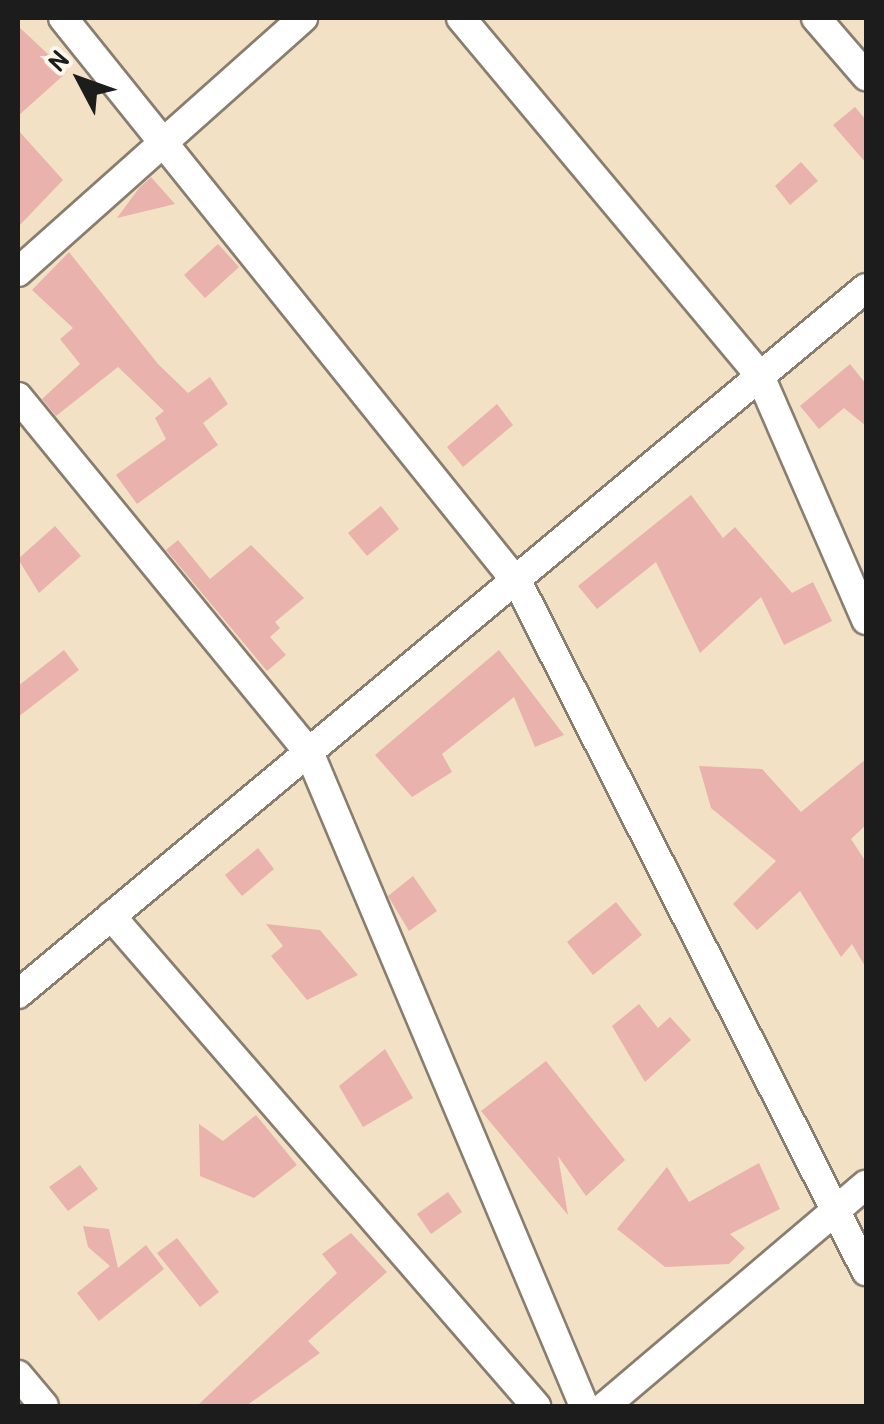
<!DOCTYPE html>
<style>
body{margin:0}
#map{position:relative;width:884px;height:1424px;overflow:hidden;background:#f3e1c5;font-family:"Patrick Hand",sans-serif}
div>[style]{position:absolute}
.building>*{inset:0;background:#e9b2ac}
.roads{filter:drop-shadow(2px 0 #887e70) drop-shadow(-2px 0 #887e70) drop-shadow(0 2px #887e70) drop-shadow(0 -2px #887e70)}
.street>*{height:28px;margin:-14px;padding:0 14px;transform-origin:14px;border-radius:14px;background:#fff}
span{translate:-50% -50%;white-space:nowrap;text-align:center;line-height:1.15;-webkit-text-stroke:9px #fbf7ec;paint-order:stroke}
.frame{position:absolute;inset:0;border:20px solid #1c1c1c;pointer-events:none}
.north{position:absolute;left:30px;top:30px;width:100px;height:100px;-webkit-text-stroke:8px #fbf7ec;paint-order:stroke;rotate:311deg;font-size:28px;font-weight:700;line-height:40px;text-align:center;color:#1c1c1c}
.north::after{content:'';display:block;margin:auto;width:35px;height:45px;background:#1c1c1c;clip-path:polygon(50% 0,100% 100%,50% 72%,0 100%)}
</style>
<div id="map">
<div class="building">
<i style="clip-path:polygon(18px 26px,67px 72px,18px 116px)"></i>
<i style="clip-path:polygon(855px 107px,866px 120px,866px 163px,833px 125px)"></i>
<i style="clip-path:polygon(18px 130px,63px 180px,18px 227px)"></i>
<i style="clip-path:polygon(801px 162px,818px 181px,790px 205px,775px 186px)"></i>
<i style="clip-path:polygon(151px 177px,175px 204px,117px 218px,139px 188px)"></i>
<i style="clip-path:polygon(218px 244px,239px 267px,205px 298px,184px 275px)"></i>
<i style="clip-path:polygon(69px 252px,158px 364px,188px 393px,210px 377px,228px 404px,203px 423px,218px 445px,137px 504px,116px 475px,166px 439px,155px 418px,164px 411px,118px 367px,56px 416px,42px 399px,80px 364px,60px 339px,73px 328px,32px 290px)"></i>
<i style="clip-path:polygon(850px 364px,866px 384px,866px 426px,844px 408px,819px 429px,800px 406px)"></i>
<i style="clip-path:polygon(497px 404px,513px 425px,463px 467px,447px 447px)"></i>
<i style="clip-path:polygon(691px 495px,723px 538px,735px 527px,792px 593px,813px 582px,832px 621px,784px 645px,761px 597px,700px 653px,656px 562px,597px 609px,578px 586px)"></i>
<i style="clip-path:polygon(381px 506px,399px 529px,367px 556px,348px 533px)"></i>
<i style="clip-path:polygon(55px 526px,81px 556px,39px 593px,18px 559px)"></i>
<i style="clip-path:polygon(178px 540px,210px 579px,251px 545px,304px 598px,275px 622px,280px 628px,270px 637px,286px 655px,267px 671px,166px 550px)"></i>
<i style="clip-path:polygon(64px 650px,79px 670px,18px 717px,18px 686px)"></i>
<i style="clip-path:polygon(499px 650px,564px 735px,535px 747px,514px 697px,442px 754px,452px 772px,412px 797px,375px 755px)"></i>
<i style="clip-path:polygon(866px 759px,866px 825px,851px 839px,866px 862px,866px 968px,852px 944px,841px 957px,800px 891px,757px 930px,733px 904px,776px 861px,711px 808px,699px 766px,762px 769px,801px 812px)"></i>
<i style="clip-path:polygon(258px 848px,274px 869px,242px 896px,225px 875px)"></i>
<i style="clip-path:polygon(413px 876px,437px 911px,409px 931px,388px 896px)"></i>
<i style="clip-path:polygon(616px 902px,642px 935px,593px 975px,567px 942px)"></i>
<i style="clip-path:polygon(266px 924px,320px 930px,358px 975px,307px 1000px,271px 956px,283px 946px)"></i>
<i style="clip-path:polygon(639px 1004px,658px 1028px,670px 1017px,691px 1040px,645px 1082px,612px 1026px)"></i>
<i style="clip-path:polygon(385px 1049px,413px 1098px,363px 1127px,339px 1086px)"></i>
<i style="clip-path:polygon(546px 1061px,625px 1160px,586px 1196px,558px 1156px,568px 1215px,481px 1111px)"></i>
<i style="clip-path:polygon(256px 1115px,297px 1165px,254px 1198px,200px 1176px,199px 1124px,223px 1141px)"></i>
<i style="clip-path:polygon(759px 1163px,780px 1209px,730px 1234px,745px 1248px,729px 1264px,665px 1267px,617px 1229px,667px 1167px,689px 1202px)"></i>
<i style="clip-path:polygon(80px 1165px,98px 1189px,68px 1211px,49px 1187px)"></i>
<i style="clip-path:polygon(448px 1192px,462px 1212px,431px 1234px,417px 1214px)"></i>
<i style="clip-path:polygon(83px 1226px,109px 1229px,118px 1268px,146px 1245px,164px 1269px,99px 1321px,77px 1293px,110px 1266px,88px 1247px)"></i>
<i style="clip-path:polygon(351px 1233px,387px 1272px,308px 1341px,320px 1353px,246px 1406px,197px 1406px,337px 1273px,322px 1254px)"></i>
<i style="clip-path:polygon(177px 1238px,219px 1292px,200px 1307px,157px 1253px)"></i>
</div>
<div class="roads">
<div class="street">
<i style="left:63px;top:18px;width:728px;rotate:51.19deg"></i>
<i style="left:519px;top:585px;width:769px;rotate:63.17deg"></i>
<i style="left:461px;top:18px;width:466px;rotate:50.1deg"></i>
<i style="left:760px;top:376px;width:266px;rotate:66.5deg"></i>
<i style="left:816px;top:18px;width:77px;rotate:49.2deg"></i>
<i style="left:18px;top:272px;width:382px;rotate:-41.7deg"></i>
<i style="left:18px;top:397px;width:459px;rotate:50.7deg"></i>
<i style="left:309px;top:752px;width:709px;rotate:67.19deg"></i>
<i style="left:111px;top:916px;width:649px;rotate:49.06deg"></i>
<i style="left:18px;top:994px;width:1103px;rotate:-39.78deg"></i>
<i style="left:18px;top:1375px;width:40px;rotate:50deg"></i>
<i style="left:605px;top:1406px;width:342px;rotate:-40.3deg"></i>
</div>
</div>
<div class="frame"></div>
<div class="north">N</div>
</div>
